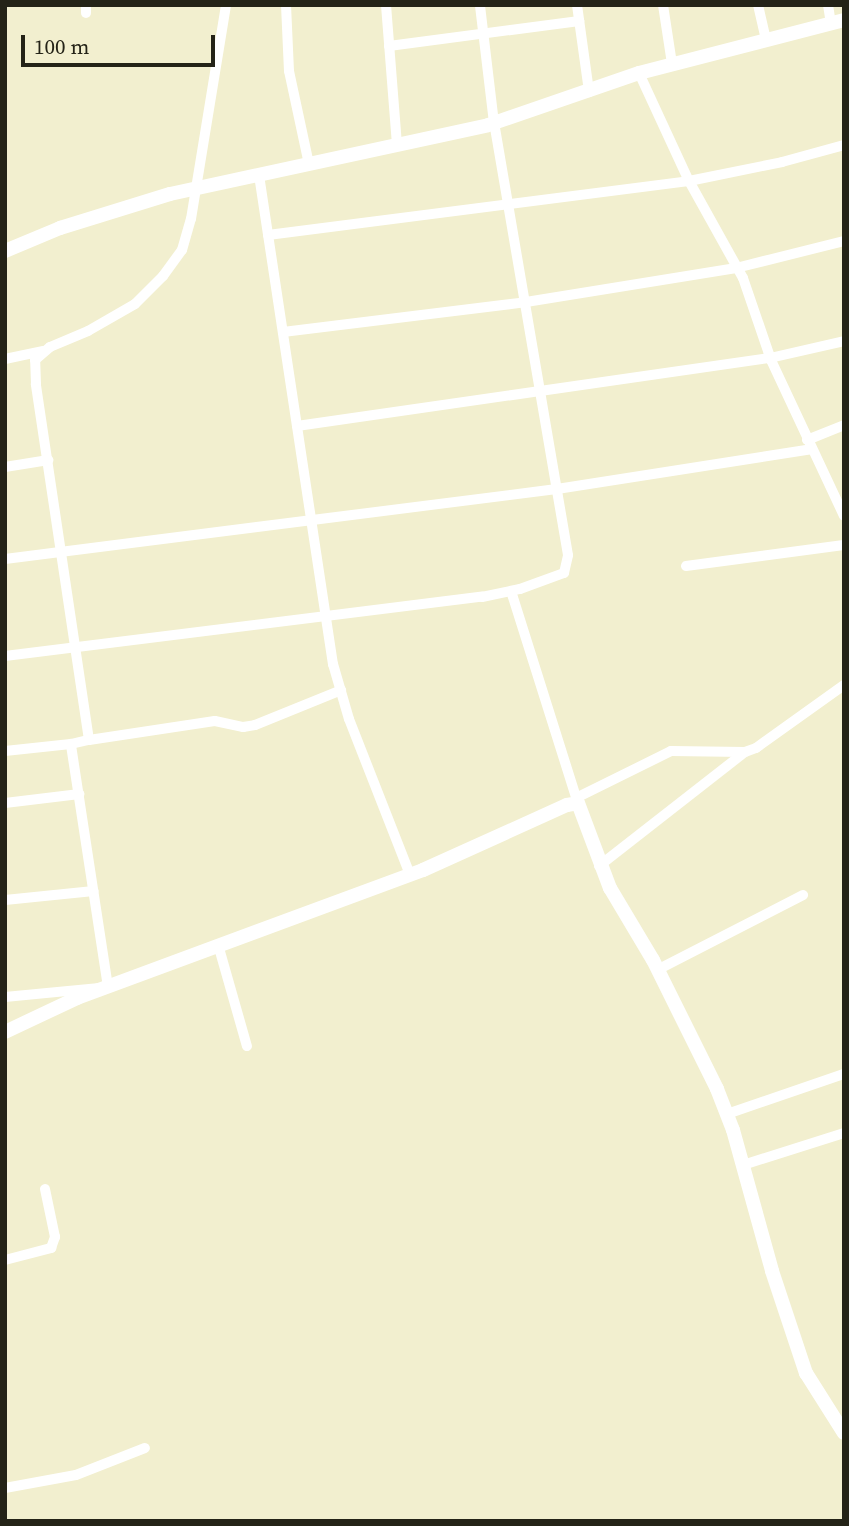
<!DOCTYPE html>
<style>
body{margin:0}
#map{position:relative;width:849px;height:1526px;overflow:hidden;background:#f2efcf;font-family:"Source Serif 4",serif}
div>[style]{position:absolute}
.street>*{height:10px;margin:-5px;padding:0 5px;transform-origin:5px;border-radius:5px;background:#fff}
.secondary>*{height:14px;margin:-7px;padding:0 7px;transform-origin:7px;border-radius:7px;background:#fff}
span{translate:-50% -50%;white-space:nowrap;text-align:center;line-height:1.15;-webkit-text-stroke:7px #f2efcf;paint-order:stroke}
.frame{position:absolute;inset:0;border:7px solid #242317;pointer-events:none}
.scale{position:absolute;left:21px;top:35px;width:194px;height:32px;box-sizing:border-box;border:4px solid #242317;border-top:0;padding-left:9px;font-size:21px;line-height:24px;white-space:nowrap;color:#242317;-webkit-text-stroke:5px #f2efcf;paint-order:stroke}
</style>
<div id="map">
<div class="street">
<i style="left:86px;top:5px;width:8px;rotate:90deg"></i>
<i style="left:286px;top:5px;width:66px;rotate:87.4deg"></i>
<i style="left:289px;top:71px;width:95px;rotate:77.9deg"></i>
<i style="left:386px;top:5px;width:141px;rotate:85.5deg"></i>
<i style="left:577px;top:5px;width:88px;rotate:82.1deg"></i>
<i style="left:663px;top:5px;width:60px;rotate:81.3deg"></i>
<i style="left:758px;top:5px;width:37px;rotate:77deg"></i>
<i style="left:828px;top:5px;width:19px;rotate:81deg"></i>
<i style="left:389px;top:46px;width:192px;rotate:-7.5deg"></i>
<i style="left:639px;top:73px;width:119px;rotate:65.2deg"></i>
<i style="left:689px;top:181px;width:111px;rotate:60.9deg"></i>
<i style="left:743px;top:278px;width:87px;rotate:71.1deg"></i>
<i style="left:771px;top:360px;width:172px;rotate:64.9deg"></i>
<i style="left:259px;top:175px;width:495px;rotate:81.4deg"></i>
<i style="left:333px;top:664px;width:57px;rotate:73.8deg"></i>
<i style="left:349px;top:719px;width:168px;rotate:68.6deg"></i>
<i style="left:268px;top:235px;width:424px;rotate:-7.3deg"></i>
<i style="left:689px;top:181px;width:95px;rotate:-11.5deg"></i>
<i style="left:782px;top:162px;width:64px;rotate:-15.3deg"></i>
<i style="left:283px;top:332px;width:245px;rotate:-7deg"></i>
<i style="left:526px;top:302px;width:213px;rotate:-9.2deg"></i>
<i style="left:736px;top:268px;width:111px;rotate:-14deg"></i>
<i style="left:5px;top:359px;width:38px;rotate:-12deg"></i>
<i style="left:297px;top:426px;width:478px;rotate:-8.2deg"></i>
<i style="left:770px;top:358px;width:76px;rotate:-12.9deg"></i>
<i style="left:807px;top:440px;width:40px;rotate:-22deg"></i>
<i style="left:5px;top:467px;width:44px;rotate:-9.2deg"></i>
<i style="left:5px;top:559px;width:556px;rotate:-7.23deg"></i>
<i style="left:557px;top:489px;width:257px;rotate:-8.9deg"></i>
<i style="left:686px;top:566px;width:159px;rotate:-7.6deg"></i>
<i style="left:511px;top:591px;width:222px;rotate:72.5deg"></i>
<i style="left:5px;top:656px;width:481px;rotate:-7.1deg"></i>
<i style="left:482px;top:597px;width:39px;rotate:-12deg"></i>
<i style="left:520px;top:589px;width:47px;rotate:-20deg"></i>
<i style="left:564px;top:573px;width:18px;rotate:-77deg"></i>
<i style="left:568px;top:555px;width:438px;rotate:-99.7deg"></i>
<i style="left:494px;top:123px;width:119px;rotate:-96.8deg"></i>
<i style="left:89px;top:740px;width:127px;rotate:-8.6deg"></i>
<i style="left:215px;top:721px;width:29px;rotate:12deg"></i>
<i style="left:243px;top:727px;width:12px;rotate:-9deg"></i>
<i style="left:255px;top:725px;width:93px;rotate:-22.1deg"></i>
<i style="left:5px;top:751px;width:66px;rotate:-6.1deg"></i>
<i style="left:576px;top:798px;width:106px;rotate:-26.3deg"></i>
<i style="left:671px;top:751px;width:74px;rotate:0.8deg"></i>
<i style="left:745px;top:752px;width:12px;rotate:-20deg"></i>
<i style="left:756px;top:748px;width:108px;rotate:-35.6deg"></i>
<i style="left:5px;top:803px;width:75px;rotate:-6.9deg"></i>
<i style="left:599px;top:866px;width:185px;rotate:-38deg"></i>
<i style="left:5px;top:900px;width:89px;rotate:-5.8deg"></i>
<i style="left:219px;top:948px;width:102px;rotate:74.1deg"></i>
<i style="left:659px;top:969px;width:162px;rotate:-27.2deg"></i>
<i style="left:5px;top:997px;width:103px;rotate:-5.5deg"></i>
<i style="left:108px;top:987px;width:246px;rotate:-98.7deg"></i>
<i style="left:71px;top:744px;width:18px;rotate:-13deg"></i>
<i style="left:89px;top:740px;width:360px;rotate:-98.5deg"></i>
<i style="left:36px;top:384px;width:24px;rotate:-92deg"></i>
<i style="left:35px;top:360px;width:20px;rotate:-41deg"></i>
<i style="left:50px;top:347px;width:41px;rotate:-22.8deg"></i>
<i style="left:88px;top:331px;width:54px;rotate:-29.9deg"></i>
<i style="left:135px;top:304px;width:40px;rotate:-45deg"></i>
<i style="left:163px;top:276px;width:32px;rotate:-54deg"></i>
<i style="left:182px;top:250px;width:32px;rotate:-74deg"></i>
<i style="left:191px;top:219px;width:217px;rotate:-80.7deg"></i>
<i style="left:727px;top:1114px;width:124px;rotate:-18.9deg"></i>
<i style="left:743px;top:1165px;width:106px;rotate:-17.6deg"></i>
<i style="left:5px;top:1260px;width:48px;rotate:-14.6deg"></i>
<i style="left:51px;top:1248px;width:12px;rotate:-70deg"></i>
<i style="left:55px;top:1237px;width:49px;rotate:-101.8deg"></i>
<i style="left:5px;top:1488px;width:72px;rotate:-10.4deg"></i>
<i style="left:76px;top:1475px;width:74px;rotate:-21.4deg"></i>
</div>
<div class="secondary">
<i style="left:5px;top:251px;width:60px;rotate:-22.7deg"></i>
<i style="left:60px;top:228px;width:115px;rotate:-17.2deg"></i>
<i style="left:170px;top:194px;width:325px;rotate:-12.2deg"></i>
<i style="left:488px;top:125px;width:160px;rotate:-19deg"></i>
<i style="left:639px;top:73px;width:212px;rotate:-14.5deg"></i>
<i style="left:5px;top:1032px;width:80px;rotate:-25.3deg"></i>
<i style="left:77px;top:998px;width:369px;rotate:-20.3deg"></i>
<i style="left:423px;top:870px;width:158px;rotate:-24.3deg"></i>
<i style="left:567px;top:805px;width:11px;rotate:-10deg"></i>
<i style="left:578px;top:803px;width:91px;rotate:69.4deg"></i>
<i style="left:610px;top:888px;width:84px;rotate:59.2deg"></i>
<i style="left:653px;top:960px;width:144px;rotate:63.6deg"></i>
<i style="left:717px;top:1089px;width:44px;rotate:68.7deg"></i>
<i style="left:733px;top:1130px;width:146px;rotate:74.5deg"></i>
<i style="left:772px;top:1271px;width:108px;rotate:71.6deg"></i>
<i style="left:806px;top:1373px;width:71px;rotate:57.7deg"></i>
</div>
<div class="frame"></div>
<div class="scale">100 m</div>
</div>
